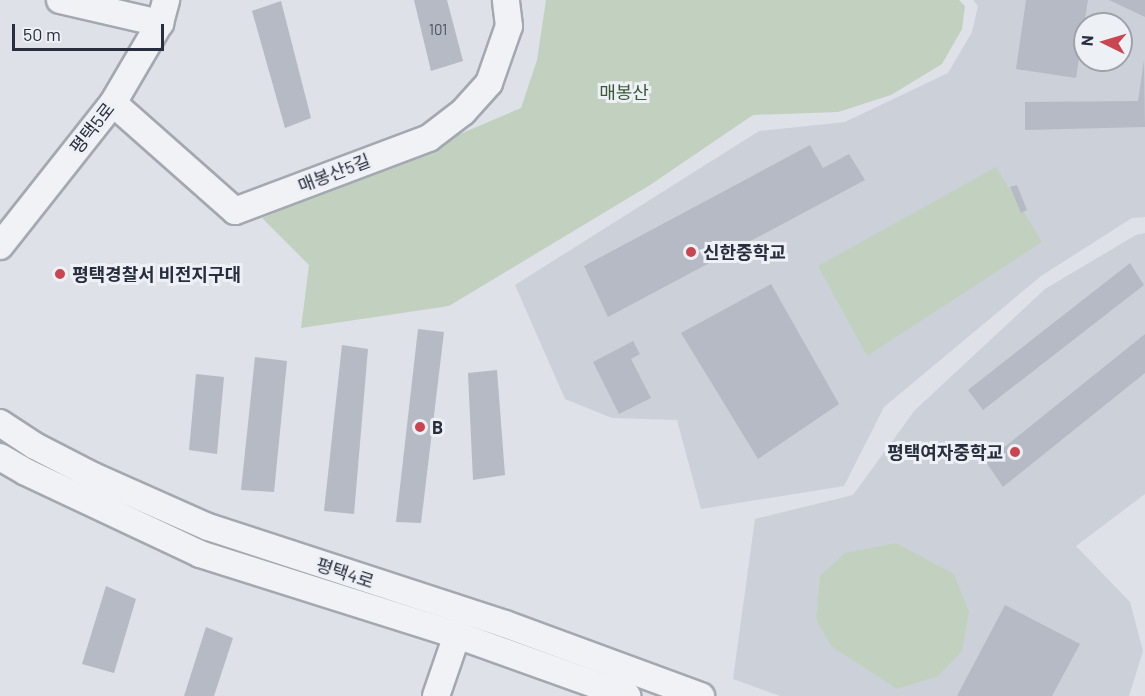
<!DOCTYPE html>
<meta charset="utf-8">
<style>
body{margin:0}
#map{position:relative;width:1145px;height:696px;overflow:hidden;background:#dee1e7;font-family:Barlow,"Noto Sans KR",sans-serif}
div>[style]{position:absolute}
.built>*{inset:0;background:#ccd0d9}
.green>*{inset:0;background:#c2d1bf}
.building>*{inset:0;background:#b5bac4}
.roads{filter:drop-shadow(2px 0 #a4a8b1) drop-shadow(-2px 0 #a4a8b1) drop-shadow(0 2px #a4a8b1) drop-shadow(0 -2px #a4a8b1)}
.minor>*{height:26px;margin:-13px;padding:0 13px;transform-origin:13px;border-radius:13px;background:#f0f2f6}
.dots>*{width:16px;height:16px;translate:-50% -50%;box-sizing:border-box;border:3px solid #edf0f5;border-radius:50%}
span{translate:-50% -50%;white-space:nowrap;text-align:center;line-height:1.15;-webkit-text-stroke:6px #edf0f5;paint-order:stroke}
.number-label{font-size:15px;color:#4b515f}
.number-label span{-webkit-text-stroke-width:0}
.park-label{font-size:18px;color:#395836}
.street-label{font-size:18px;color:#282e3d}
.poi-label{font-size:18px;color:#282e3d;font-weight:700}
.left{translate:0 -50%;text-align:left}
.right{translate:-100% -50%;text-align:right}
.north{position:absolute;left:1073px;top:12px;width:60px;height:60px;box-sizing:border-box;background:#edf0f5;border:2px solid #9ea2ab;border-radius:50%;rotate:275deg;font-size:16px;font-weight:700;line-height:24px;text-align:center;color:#282e3d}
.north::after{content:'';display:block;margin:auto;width:21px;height:27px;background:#c94650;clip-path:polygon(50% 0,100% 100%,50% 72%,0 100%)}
.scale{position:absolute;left:12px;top:24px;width:152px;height:27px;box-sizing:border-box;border:3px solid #282e3d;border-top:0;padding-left:8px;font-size:18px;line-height:21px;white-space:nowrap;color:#282e3d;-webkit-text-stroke:4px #edf0f5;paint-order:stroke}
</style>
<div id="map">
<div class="built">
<i style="clip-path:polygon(evenodd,973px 0,1145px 0,1145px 217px,1132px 218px,1041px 276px,884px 407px,844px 486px,701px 509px,677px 420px,612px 418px,565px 399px,515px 285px,759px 131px,845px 122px,948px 73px,972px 32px,978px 6px,973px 0,1085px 24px,1121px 24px,1121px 60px,1085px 60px,1085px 24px)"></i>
<i style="clip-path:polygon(1145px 233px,1145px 494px,1076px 546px,1130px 602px,1143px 651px,1129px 696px,780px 696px,733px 679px,755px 519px,853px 495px,915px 410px,1045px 289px,1136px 235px)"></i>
</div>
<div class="green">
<i style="clip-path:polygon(546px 0,959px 0,965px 6px,962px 29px,942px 64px,891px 95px,838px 112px,753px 115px,650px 185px,449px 306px,301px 328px,309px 265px,262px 218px,521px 108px,537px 60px)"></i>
<i style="clip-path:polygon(996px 167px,1042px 242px,867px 356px,818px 266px)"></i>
<i style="clip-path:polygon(896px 543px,954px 574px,969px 612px,962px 651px,938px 676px,897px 689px,831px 646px,816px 619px,820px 576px,845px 553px)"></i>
</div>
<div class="building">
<i style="clip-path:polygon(414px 0,447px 0,463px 61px,431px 71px)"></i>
<i style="clip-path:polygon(1026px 0,1088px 0,1076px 78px,1016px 69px)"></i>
<i style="clip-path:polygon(1109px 0,1145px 0,1145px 17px)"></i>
<i style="clip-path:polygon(281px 1px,311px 118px,285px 128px,252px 11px)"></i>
<i style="clip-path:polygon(1144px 60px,1145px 127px,1025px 130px,1025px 102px,1138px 101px)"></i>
<i style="clip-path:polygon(810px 145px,823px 168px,849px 154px,865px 180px,608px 317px,584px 266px)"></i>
<i style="clip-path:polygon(1017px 185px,1027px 210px,1021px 213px,1010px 187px)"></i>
<i style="clip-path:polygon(1130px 263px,1144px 285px,983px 410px,968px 390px)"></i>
<i style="clip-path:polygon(771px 284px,839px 404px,758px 459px,681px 333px)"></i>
<i style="clip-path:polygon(418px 329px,444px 332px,421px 523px,396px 522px)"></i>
<i style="clip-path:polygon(1145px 334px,1145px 373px,1003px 487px,986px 462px)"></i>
<i style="clip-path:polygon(633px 341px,640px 354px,631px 359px,651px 398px,619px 414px,593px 362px)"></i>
<i style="clip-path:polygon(342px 345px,368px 349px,354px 514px,324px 511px)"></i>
<i style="clip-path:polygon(255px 357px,287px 361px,274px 492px,241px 490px)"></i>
<i style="clip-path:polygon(497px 370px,505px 475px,473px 480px,468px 373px)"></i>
<i style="clip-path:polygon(196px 374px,224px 377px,217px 454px,189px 450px)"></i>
<i style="clip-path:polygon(106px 586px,136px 599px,114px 673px,82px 664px)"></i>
<i style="clip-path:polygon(1005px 605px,1080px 644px,1052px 696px,957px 696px)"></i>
<i style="clip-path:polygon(206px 627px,233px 638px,214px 696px,184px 696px)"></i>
</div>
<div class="roads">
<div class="minor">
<i style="left:60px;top:0;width:103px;rotate:13deg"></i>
<i style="left:113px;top:103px;width:163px;rotate:41.5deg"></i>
<i style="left:235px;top:211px;width:207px;rotate:-20.6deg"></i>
<i style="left:429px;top:138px;width:43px;rotate:-37.4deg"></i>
<i style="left:463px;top:112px;width:39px;rotate:-48deg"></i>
<i style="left:489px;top:83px;width:60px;rotate:-70.7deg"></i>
<i style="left:509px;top:26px;width:26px;rotate:-97deg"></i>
<i style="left:0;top:246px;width:182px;rotate:-51.7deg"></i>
<i style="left:113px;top:103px;width:93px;rotate:-59.6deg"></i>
<i style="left:160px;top:23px;width:24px;rotate:-75deg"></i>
<i style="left:0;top:423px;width:42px;rotate:33.3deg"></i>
<i style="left:35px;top:446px;width:65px;rotate:27.3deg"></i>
<i style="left:93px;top:476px;width:126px;rotate:23.9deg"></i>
<i style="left:208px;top:527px;width:312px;rotate:18.1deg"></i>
<i style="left:505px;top:624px;width:209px;rotate:20.2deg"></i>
<i style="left:0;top:457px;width:30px;rotate:30deg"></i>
<i style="left:26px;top:472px;width:192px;rotate:25.2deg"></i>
<i style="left:200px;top:554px;width:269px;rotate:17.5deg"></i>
<i style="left:457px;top:635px;width:181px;rotate:19.7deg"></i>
<i style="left:436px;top:696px;width:65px;rotate:-71deg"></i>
</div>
</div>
<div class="dots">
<i style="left:691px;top:252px;background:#c94650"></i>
<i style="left:60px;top:274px;background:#c94650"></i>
<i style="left:420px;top:427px;background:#c94650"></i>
<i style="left:1015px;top:452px;background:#c94650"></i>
</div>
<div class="number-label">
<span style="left:438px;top:30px">101</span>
</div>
<div class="park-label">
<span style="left:624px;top:92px">매봉산</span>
</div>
<div class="street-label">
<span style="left:92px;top:128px;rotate:-52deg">평택5로</span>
<span style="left:334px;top:173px;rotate:-21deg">매봉산5길</span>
<span style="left:345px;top:573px;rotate:18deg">평택4로</span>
</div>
<div class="poi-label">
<span class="left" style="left:703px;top:252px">신한중학교</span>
<span class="left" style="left:72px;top:274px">평택경찰서 비전지구대</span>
<span class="left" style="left:432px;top:427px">B</span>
<span class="right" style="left:1003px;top:452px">평택여자중학교</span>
</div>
<div class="north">N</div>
<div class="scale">50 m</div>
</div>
